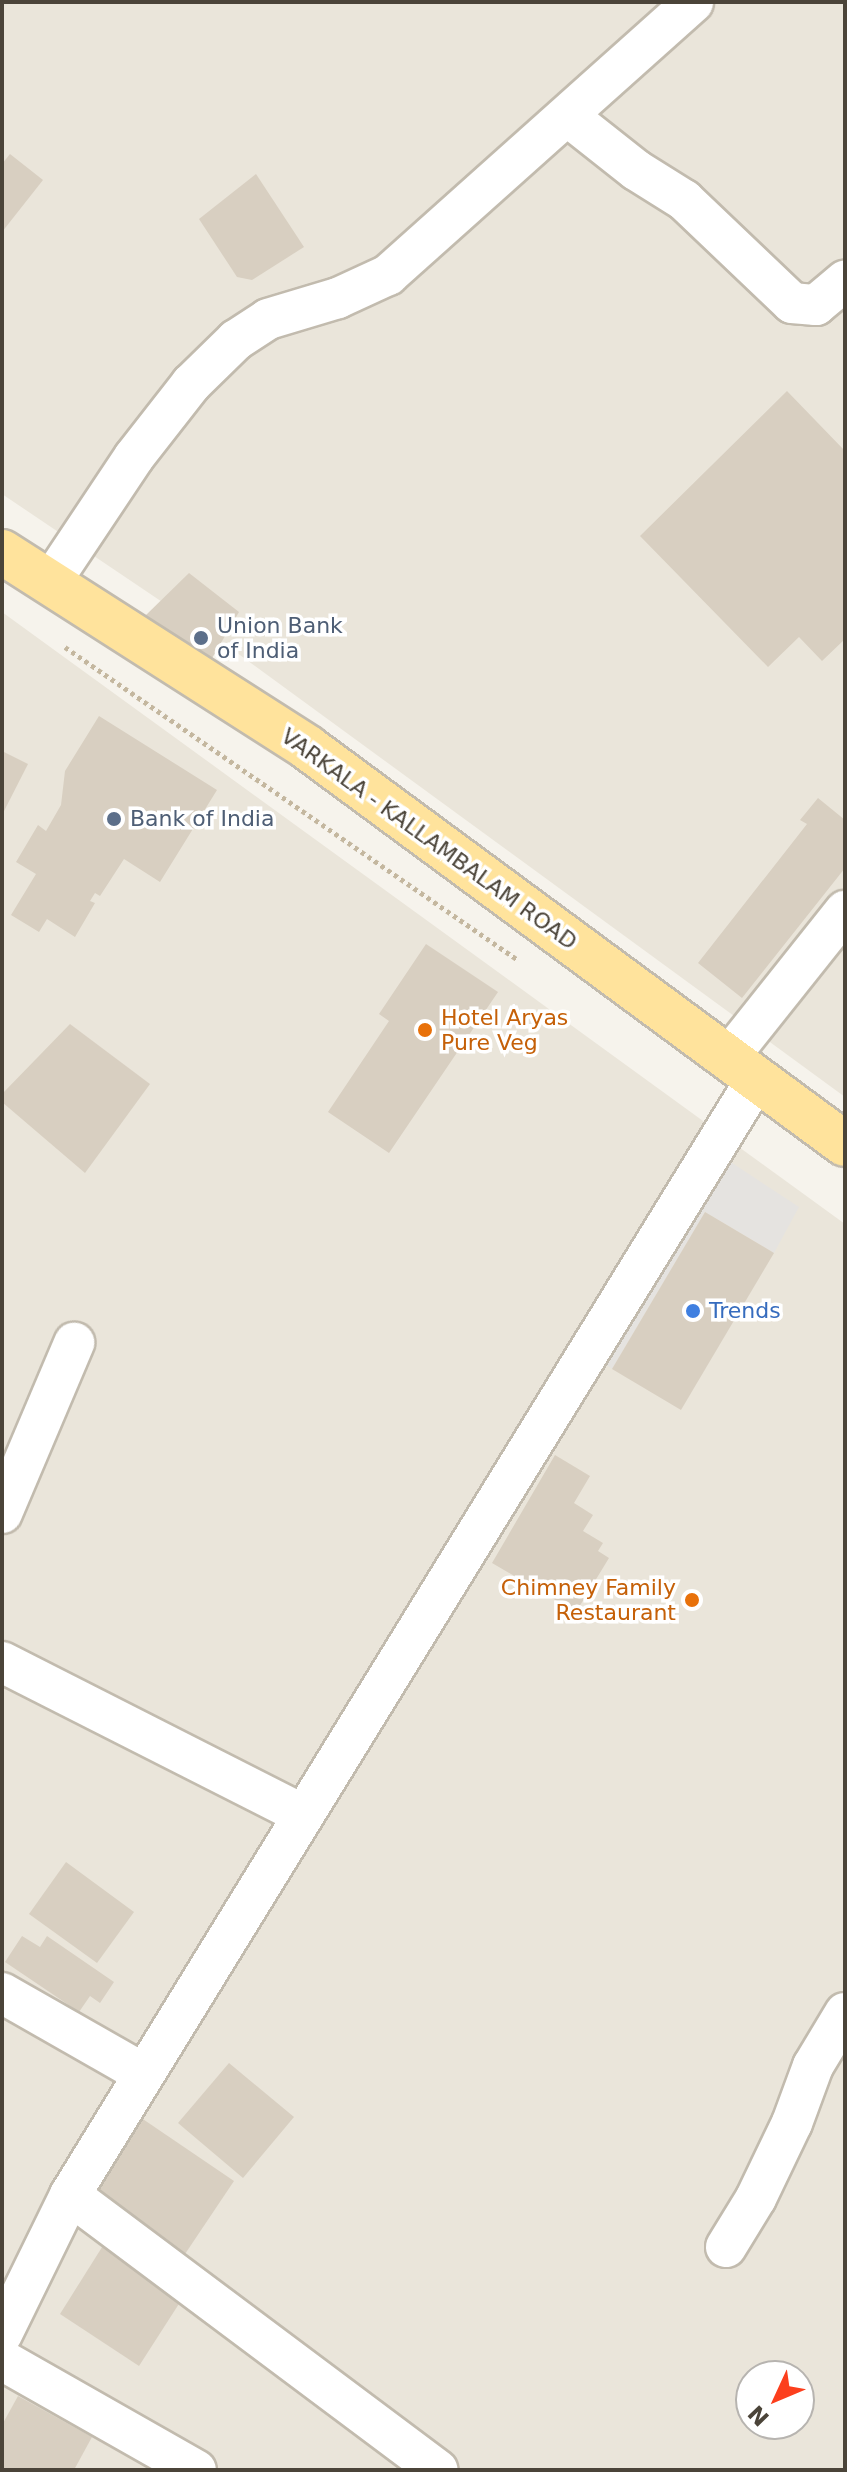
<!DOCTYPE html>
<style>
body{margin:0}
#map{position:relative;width:847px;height:2472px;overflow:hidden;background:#f6f3ec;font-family:"DejaVu Sans",sans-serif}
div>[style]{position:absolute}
.residential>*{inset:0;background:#eae5da}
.parking>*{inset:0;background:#e5e3e0}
.building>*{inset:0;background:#d8cfc1}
.path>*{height:5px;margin-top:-2.5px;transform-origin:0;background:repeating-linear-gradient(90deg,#c4b79f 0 4px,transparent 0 8px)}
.roads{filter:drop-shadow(2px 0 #c2bbae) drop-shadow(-2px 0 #c2bbae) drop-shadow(0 2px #c2bbae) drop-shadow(0 -2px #c2bbae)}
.minor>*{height:40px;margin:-20px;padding:0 20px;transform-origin:20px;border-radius:20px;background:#fff}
.major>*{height:44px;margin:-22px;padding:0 22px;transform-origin:22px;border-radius:22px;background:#ffe39c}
.dots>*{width:22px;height:22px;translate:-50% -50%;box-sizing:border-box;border:4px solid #fff;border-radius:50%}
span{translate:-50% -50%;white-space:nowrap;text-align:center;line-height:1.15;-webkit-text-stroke:7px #fff;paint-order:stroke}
.service-label{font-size:22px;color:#4e5e75}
.left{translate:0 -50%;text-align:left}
.street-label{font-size:22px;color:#4b4439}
.food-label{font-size:22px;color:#c56008}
.right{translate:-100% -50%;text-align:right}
.shop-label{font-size:22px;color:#366cbe}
.frame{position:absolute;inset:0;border:4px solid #4b4439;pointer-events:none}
.north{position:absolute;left:735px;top:2360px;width:80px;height:80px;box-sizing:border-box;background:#fff;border:2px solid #b7b4b0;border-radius:50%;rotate:226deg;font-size:22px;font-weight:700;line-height:32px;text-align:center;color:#4b4439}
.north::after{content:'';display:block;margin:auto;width:28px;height:36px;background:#fc3f1d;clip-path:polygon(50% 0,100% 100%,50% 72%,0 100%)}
</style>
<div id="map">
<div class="residential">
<i style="clip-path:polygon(2px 2px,845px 2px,845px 1097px,229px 647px,2px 494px)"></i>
<i style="clip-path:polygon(evenodd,2px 612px,845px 1224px,845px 2470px,2px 2470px,2px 612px,751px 2376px,799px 2376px,799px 2424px,751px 2424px,751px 2376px)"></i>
</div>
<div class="parking">
<i style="clip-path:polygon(720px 1155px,799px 1207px,774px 1253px,705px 1212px,612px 1369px,595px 1357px)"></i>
</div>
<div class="building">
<i style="clip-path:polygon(10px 154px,43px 180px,2px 232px,2px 164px)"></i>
<i style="clip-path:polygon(256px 174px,304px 247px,252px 280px,237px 277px,199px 219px)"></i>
<i style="clip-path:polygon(787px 391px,845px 451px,845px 639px,822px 661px,799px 637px,768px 667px,640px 536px)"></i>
<i style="clip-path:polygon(189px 573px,239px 612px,211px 660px,145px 616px)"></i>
<i style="clip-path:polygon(99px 716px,217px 790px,160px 882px,124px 859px,100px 896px,95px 893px,90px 901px,95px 903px,75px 937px,47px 919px,39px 932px,11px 915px,36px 874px,16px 862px,38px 825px,46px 831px,61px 805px,65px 771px)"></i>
<i style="clip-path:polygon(2px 751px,28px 764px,2px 815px)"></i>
<i style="clip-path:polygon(818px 798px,845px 820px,845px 868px,742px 998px,698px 963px,807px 824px,800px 820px)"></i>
<i style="clip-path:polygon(426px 944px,498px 992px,389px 1153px,328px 1112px,389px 1021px,379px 1014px)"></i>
<i style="clip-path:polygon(70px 1024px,150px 1084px,85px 1173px,2px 1102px,2px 1094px)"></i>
<i style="clip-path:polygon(705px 1212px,774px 1253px,681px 1410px,612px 1369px)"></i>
<i style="clip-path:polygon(555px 1455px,590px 1476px,574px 1503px,593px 1515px,583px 1531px,603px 1543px,598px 1551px,609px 1558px,576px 1612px,492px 1563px)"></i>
<i style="clip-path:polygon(66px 1862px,134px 1912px,97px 1963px,29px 1914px)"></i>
<i style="clip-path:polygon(22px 1936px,40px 1947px,47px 1936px,114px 1982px,100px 2003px,90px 1996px,79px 2012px,5px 1962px)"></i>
<i style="clip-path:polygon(229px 2063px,294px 2117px,243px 2178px,178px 2123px)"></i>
<i style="clip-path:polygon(131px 2111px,234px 2181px,181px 2260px,82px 2191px)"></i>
<i style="clip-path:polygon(104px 2244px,184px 2296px,139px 2366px,60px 2314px)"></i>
<i style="clip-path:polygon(18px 2396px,92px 2437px,74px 2470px,2px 2468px,2px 2425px)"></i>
</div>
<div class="path">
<i style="left:65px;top:647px;width:551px;rotate:34.64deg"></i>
</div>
<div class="roads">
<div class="minor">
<i style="left:569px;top:117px;width:85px;rotate:38.3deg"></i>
<i style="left:636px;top:170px;width:57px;rotate:32deg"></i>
<i style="left:684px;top:200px;width:149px;rotate:43.6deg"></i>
<i style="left:792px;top:303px;width:24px;rotate:5deg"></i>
<i style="left:816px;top:305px;width:38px;rotate:-40deg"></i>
<i style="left:50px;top:583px;width:151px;rotate:-56.3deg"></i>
<i style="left:134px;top:457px;width:93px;rotate:-52deg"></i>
<i style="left:191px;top:384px;width:63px;rotate:-44.4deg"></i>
<i style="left:236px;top:340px;width:38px;rotate:-33deg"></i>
<i style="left:268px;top:319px;width:73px;rotate:-16.7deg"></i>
<i style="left:338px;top:298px;width:55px;rotate:-24.7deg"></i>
<i style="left:388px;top:275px;width:409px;rotate:-41.8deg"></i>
<i style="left:728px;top:1058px;width:188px;rotate:-51.5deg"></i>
<i style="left:2px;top:1513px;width:185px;rotate:-67deg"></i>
<i style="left:2px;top:1662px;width:338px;rotate:26.9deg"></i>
<i style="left:2px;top:1993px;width:163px;rotate:29.7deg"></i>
<i style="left:70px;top:2195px;width:459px;rotate:36.8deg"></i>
<i style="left:726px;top:2247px;width:57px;rotate:-58.5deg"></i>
<i style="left:756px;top:2198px;width:83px;rotate:-64.4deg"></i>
<i style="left:792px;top:2123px;width:61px;rotate:-69.8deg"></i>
<i style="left:813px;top:2066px;width:62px;rotate:-58.9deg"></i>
<i style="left:2px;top:2334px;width:155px;rotate:-63.9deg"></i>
<i style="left:70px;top:2195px;width:1309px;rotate:-58.4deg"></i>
<i style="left:2px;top:2360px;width:223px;rotate:29.6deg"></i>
</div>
<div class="major">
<i style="left:2px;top:552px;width:363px;rotate:32.6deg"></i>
<i style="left:308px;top:748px;width:667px;rotate:36.41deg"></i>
</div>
</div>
<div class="dots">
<i style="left:201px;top:638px;background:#5c6f8a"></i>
<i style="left:114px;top:819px;background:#5c6f8a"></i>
<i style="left:425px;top:1030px;background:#e8710a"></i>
<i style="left:693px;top:1311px;background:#3f7fe0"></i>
<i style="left:692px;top:1600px;background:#e8710a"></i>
</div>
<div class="service-label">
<span class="left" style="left:217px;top:638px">Union Bank<br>of India</span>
<span class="left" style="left:130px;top:819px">Bank of India</span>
</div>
<div class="street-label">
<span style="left:429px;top:839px;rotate:36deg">VARKALA - KALLAMBALAM ROAD</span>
</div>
<div class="food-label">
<span class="left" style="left:441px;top:1030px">Hotel Aryas<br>Pure Veg</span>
<span class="right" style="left:676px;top:1600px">Chimney Family<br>Restaurant</span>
</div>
<div class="shop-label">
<span class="left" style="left:709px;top:1311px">Trends</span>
</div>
<div class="frame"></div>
<div class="north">N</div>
</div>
